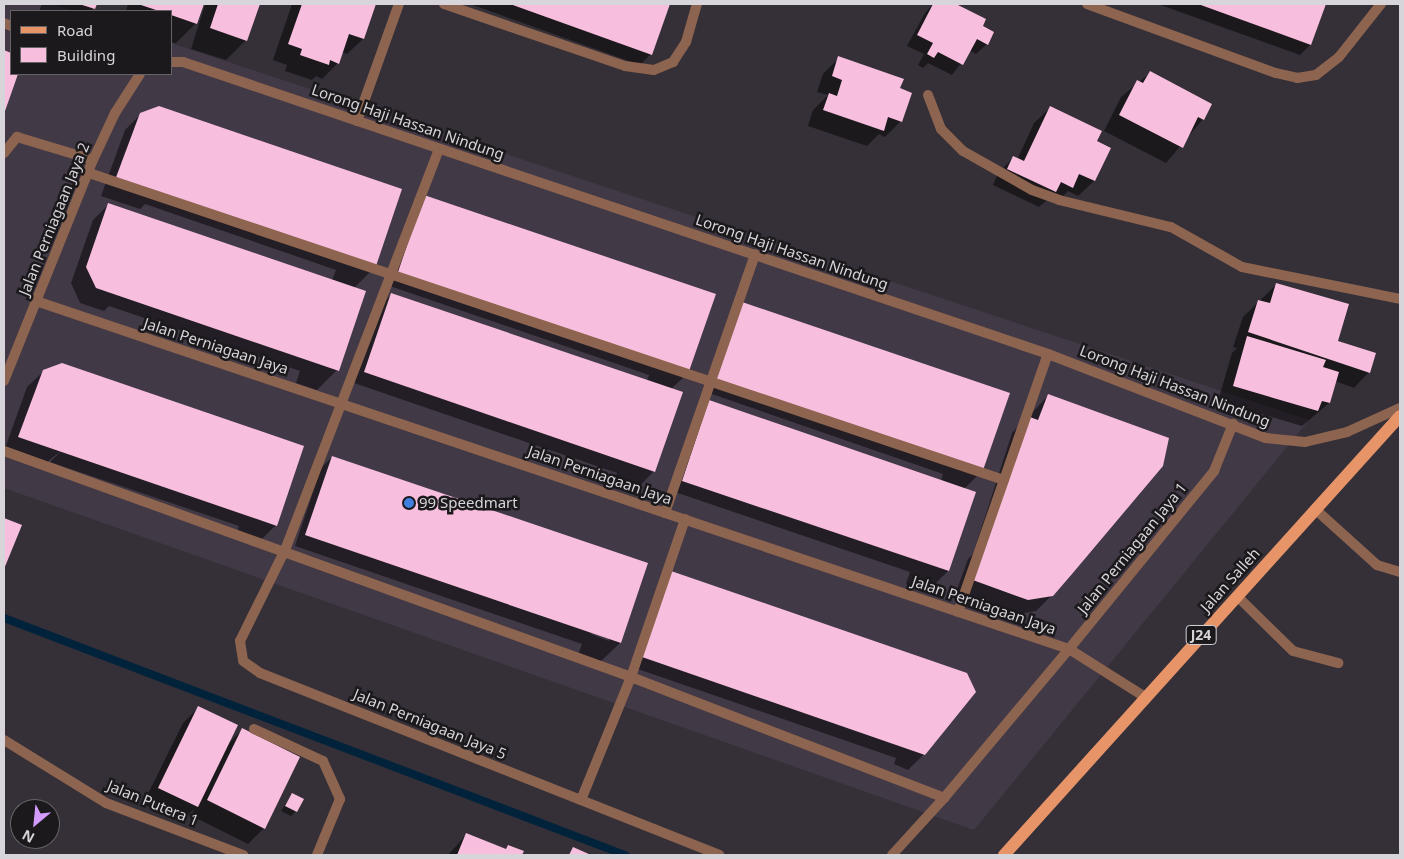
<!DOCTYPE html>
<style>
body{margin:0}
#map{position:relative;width:1404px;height:859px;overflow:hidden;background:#353038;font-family:"Noto Sans",sans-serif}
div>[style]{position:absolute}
.built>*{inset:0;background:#423946}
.shadow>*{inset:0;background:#0007}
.stream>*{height:8px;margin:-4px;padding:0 4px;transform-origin:4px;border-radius:4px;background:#00233b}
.building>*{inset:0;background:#f8bede}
.service>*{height:10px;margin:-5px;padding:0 5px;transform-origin:5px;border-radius:5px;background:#8d644f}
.minor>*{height:10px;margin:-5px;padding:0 5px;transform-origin:5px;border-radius:5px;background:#8d644f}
.primary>*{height:12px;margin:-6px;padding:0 6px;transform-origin:6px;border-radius:6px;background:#e79468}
.dots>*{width:14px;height:14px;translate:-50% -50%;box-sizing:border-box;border:2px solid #1b191c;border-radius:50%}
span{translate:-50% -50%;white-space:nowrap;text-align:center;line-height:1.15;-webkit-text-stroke:5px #1b191c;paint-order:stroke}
.shield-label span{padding:1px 4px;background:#1b191c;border:1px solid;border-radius:4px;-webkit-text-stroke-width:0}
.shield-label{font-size:14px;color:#d8d5da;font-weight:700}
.street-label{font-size:15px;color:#d8d5da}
.poi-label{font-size:15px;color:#d8d5da}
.left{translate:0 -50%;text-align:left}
.frame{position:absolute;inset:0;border:5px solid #d8d5da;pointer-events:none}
.legend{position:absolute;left:10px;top:10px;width:162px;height:65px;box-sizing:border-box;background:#1b191c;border:1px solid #676468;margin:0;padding:6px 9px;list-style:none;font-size:15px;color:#d8d5da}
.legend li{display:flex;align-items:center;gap:10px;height:25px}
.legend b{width:25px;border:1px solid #676468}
.north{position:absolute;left:10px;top:799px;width:50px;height:50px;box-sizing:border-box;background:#1b191c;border:1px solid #676468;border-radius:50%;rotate:208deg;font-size:14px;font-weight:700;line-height:20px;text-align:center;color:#d8d5da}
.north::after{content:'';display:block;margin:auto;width:18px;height:22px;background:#d39cfc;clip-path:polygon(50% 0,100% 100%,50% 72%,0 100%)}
</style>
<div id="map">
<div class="built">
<i style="clip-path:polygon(4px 4px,51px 4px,74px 11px,11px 11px,11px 74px,171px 74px,171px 43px,1309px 420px,974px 830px,4px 488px)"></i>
</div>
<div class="shadow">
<i style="clip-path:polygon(42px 4px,95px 4px,91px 11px,39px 11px)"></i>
<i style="clip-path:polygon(128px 4px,258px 4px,246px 40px,226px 60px,191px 49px,205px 5px,202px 4px,196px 23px,176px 43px,171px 42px,171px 11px,126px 11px)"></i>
<i style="clip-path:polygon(292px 4px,374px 4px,363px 39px,347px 54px,341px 52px,338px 63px,322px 79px,316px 76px,312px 80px,285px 71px,287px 65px,273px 60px)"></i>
<i style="clip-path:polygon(470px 4px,669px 4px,651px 54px,640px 65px)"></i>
<i style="clip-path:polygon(933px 4px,953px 4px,985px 20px,981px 27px,987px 44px,976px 54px,970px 51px,952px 75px,928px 63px,923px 68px,918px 65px,924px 54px,907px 46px,925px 13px)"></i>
<i style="clip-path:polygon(1158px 4px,1325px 4px,1310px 45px,1300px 55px)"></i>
<i style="clip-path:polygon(4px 51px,11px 54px,11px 74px,17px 74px,4px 112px)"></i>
<i style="clip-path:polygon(839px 58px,898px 89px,901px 121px,885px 137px,879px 134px,867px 146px,808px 126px,813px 110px,828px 95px,817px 92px,823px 74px)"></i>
<i style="clip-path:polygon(1150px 73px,1203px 119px,1166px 163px,1104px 131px,1121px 97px)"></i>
<i style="clip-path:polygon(1050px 108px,1095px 141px,1094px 181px,1078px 196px,1068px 191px,1056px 203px,1048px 199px,1039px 207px,993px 185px,998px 173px,1013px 158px,1017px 160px,1034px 123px)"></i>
<i style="clip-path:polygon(141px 114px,374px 268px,354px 288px,337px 370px,317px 390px,296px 383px,300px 371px,109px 306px,104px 311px,80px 303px,71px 283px,93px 220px,109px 204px,332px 280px,336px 270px,145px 204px,140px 209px,101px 196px,125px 130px)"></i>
<i style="clip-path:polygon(414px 207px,687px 374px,671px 389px,654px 471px,634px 492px,613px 484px,617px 473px,354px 383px,381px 305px,392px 294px,647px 381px,649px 375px,387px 285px)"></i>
<i style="clip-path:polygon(1277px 284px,1369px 372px,1354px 388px,1335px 381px,1329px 403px,1302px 426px,1218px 401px,1232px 353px,1237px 348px,1233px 347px,1243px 317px)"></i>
<i style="clip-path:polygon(732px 314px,981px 472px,964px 489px,974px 492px,948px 571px,928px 591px,906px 584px,910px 572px,672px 491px,699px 412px,941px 481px,943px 474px,706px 392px)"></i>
<i style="clip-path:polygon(44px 371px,276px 525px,256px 545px,235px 538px,239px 526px,50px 462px,62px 450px,42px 466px,4px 451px,27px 387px)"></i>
<i style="clip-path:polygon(1049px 395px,1052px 595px,1036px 611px,1012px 615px,955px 595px,968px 559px,973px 554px,1012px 433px)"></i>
<i style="clip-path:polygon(evenodd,332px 457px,646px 564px,620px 643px,599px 663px,578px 655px,582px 644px,295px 546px,321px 468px,332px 457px,592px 632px,609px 638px,609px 641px,591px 634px,592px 632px)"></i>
<i style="clip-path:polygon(671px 573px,924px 754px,908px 770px,894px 764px,896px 758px,632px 667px)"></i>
<i style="clip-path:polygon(199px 707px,229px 743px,242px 730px,264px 828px,248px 844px,192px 816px,194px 809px,181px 822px,143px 804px,183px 723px)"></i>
<i style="clip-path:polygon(292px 794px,296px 811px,291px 816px,281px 811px)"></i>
<i style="clip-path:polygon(466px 835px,505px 850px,508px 846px,522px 852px,521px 855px,448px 855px)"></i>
</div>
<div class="stream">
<i style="left:4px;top:618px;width:665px;rotate:20.89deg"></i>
</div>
<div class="building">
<i style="clip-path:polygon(79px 4px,97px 4px,95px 9px)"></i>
<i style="clip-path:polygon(138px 4px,204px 4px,197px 24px,171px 15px,171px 11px,159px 11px)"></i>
<i style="clip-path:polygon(218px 4px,260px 4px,247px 41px,210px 28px)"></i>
<i style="clip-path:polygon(302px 4px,376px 4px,364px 39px,349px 34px,339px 64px,330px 60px,329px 65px,300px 55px,302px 49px,288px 44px)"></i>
<i style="clip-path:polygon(510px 4px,670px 4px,652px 55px)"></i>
<i style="clip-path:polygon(933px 4px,956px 4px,986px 19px,983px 26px,994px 32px,988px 45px,977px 39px,963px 65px,938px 52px,934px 58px,927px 54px,933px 43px,917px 35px)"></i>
<i style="clip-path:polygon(1198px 4px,1326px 4px,1311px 45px)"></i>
<i style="clip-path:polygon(4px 50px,11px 53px,11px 74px,18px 74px,4px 114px)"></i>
<i style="clip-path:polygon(838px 56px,904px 79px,900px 88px,912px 93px,902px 122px,888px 117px,884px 131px,823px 110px,829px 93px,837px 96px,842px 80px,832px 76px)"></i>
<i style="clip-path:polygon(1150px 71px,1212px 104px,1204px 120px,1198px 117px,1183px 148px,1119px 115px,1137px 80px,1143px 83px)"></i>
<i style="clip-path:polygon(159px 106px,402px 189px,375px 269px,115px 180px,140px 113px)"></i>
<i style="clip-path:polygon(1050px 106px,1102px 131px,1097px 141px,1111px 148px,1095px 181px,1079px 174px,1073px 188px,1061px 182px,1056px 192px,1007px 169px,1013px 156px,1024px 161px)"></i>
<i style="clip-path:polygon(424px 195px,716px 294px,688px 374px,397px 275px)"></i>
<i style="clip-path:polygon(108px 203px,366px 291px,339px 371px,96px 288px,86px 267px)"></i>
<i style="clip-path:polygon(1276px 283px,1349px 304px,1338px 341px,1376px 353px,1370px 373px,1248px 332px,1258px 300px,1270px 303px)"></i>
<i style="clip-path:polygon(391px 293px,683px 392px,655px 472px,364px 372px)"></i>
<i style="clip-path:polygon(742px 302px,1010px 393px,982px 473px,715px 382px)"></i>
<i style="clip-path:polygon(1247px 336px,1326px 360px,1323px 367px,1339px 372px,1330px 403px,1322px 401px,1318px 411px,1233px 386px)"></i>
<i style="clip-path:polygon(62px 363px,304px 446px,277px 526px,18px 437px,43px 370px)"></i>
<i style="clip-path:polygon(1048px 394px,1169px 438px,1163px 466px,1072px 574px,1053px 596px,1028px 600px,970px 579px,1027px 416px,1038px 420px)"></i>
<i style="clip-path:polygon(709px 400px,976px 492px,949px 571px,682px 481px)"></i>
<i style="clip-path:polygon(332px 456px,648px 563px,621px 643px,305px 535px)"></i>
<i style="clip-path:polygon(4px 518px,22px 525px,4px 569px)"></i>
<i style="clip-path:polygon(671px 571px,967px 673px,976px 692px,925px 755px,642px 657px)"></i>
<i style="clip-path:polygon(198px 706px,238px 725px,198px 807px,158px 788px)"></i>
<i style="clip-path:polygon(242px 728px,300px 757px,265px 829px,207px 800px)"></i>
<i style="clip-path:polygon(292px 793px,304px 799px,297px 812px,285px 806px)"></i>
<i style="clip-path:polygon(466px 833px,506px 849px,508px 845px,524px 851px,522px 855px,457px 855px)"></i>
<i style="clip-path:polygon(573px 847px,591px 855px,569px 855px)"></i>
</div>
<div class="service">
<i style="left:444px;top:4px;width:191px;rotate:18.9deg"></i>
<i style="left:625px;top:66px;width:29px;rotate:8deg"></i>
<i style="left:654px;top:70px;width:21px;rotate:-23deg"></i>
<i style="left:673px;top:62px;width:24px;rotate:-57deg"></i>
<i style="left:686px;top:42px;width:40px;rotate:-74deg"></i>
<i style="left:4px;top:23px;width:8px;rotate:23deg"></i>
<i style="left:1276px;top:73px;width:22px;rotate:13deg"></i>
<i style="left:1297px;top:78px;width:19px;rotate:-9deg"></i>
<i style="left:1316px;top:75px;width:29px;rotate:-38deg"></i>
<i style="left:1339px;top:57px;width:68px;rotate:-51.6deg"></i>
<i style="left:439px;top:149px;width:432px;rotate:111deg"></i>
<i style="left:284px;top:552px;width:99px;rotate:116.3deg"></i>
<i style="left:240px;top:641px;width:20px;rotate:81deg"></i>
<i style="left:243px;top:661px;width:21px;rotate:35deg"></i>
<i style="left:260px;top:673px;width:494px;rotate:21.6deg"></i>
<i style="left:4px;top:153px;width:21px;rotate:-51deg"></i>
<i style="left:17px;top:137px;width:79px;rotate:16.8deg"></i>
<i style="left:89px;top:173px;width:965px;rotate:18.55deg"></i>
<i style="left:4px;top:451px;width:666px;rotate:19.82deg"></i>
<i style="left:631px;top:677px;width:336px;rotate:21.1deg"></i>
<i style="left:1315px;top:509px;width:84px;rotate:42.1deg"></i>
<i style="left:1377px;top:565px;width:24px;rotate:17deg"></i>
<i style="left:665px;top:513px;width:274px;rotate:-70.8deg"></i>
<i style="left:1237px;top:596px;width:78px;rotate:44.5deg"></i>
<i style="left:1293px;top:651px;width:47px;rotate:14.9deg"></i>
<i style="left:958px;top:612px;width:273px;rotate:-70.8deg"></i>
<i style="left:581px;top:800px;width:133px;rotate:-67.9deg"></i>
<i style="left:631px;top:677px;width:167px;rotate:-71.1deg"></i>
<i style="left:892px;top:855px;width:77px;rotate:-47.6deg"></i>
<i style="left:944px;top:798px;width:194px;rotate:-50deg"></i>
</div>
<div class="minor">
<i style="left:1087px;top:4px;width:201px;rotate:20.1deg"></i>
<i style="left:171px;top:62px;width:12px"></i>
<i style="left:183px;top:62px;width:913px;rotate:18.65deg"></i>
<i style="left:1048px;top:354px;width:234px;rotate:21.1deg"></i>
<i style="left:1266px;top:438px;width:39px;rotate:6deg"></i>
<i style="left:1305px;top:442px;width:43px;rotate:-13.4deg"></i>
<i style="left:1347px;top:432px;width:58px;rotate:-24.4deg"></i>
<i style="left:928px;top:95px;width:36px;rotate:69deg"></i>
<i style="left:941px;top:129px;width:31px;rotate:45deg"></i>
<i style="left:963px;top:151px;width:79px;rotate:29.5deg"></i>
<i style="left:1032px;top:190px;width:29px;rotate:20deg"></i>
<i style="left:1059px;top:200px;width:115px;rotate:13.6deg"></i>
<i style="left:1171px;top:227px;width:81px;rotate:29.4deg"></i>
<i style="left:1242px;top:267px;width:161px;rotate:11.4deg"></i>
<i style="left:357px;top:121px;width:124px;rotate:-70.3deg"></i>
<i style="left:36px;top:301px;width:1090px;rotate:18.62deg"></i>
<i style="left:1069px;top:649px;width:90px;rotate:32.3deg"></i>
<i style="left:4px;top:381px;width:238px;rotate:-68.1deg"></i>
<i style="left:93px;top:160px;width:52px;rotate:-64.9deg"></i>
<i style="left:115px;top:113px;width:46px;rotate:-57.3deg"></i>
<i style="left:1069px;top:649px;width:230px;rotate:-50.8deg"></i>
<i style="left:1214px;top:471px;width:51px;rotate:-68deg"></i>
<i style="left:254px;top:729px;width:76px;rotate:24.9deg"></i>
<i style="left:323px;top:761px;width:42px;rotate:65.9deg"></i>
<i style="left:340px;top:799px;width:61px;rotate:112.3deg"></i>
<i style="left:4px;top:740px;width:120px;rotate:31.7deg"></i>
<i style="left:106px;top:803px;width:147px;rotate:20.8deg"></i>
</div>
<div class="primary">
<i style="left:1004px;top:855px;width:591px;rotate:-47.95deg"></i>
</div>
<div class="dots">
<i style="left:409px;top:503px;background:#3f7fe0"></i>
</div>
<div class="shield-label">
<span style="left:1201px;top:635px">J24</span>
</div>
<div class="street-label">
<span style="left:408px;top:122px;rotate:19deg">Lorong Haji Hassan Nindung</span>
<span style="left:54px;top:219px;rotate:-68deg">Jalan Perniagaan Jaya 2</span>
<span style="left:792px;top:252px;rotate:19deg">Lorong Haji Hassan Nindung</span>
<span style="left:216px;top:346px;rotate:18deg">Jalan Perniagaan Jaya</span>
<span style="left:1175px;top:386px;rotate:21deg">Lorong Haji Hassan Nindung</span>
<span style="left:600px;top:475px;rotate:19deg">Jalan Perniagaan Jaya</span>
<span style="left:1132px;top:548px;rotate:-51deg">Jalan Perniagaan Jaya 1</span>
<span style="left:1230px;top:580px;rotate:-48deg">Jalan Salleh</span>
<span style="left:984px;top:605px;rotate:19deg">Jalan Perniagaan Jaya</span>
<span style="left:430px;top:724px;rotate:22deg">Jalan Perniagaan Jaya 5</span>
<span style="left:153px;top:803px;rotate:22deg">Jalan Putera 1</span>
</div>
<div class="poi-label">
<span class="left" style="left:419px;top:503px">99 Speedmart</span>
</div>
<div class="frame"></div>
<ul class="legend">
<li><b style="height:6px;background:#e79468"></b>Road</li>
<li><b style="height:14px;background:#f8bede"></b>Building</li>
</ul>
<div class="north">N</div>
</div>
